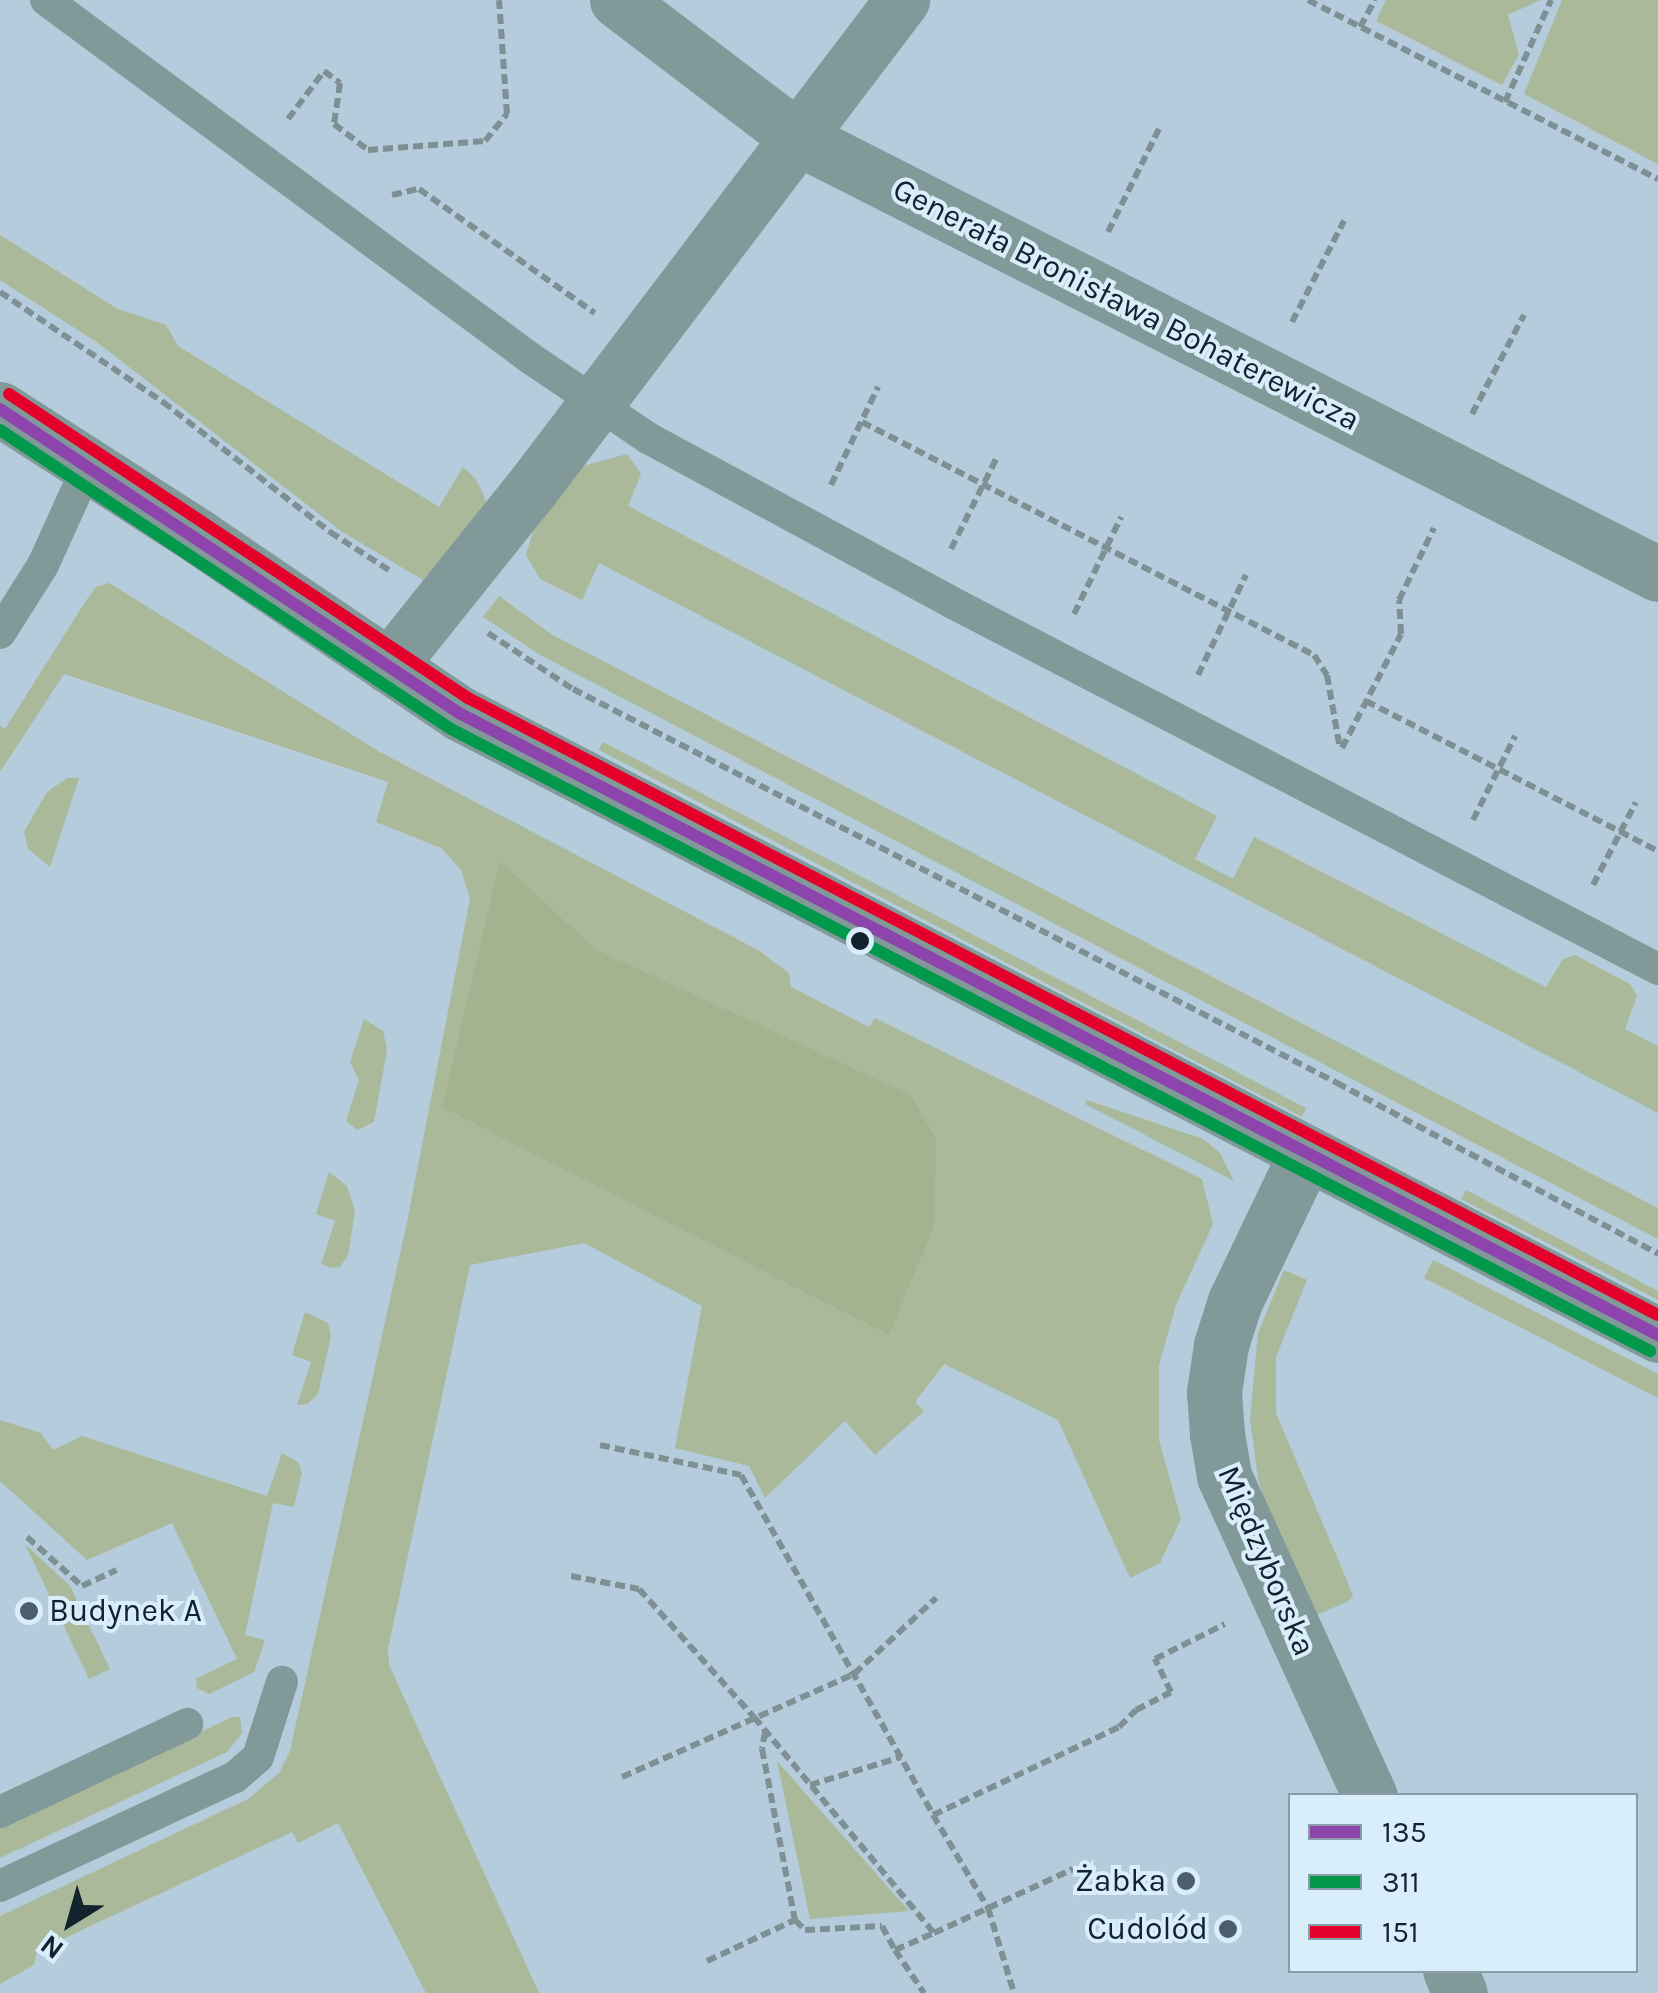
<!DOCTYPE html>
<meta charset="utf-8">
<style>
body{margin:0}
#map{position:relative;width:1658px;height:1993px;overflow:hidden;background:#b4ccdb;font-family:Karla,sans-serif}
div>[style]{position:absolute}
.green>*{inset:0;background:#aab999}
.forest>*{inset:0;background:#a3b390}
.path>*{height:6px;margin-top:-3px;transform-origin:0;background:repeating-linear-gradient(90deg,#7e9094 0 10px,transparent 0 15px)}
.service>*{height:32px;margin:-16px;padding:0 16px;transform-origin:16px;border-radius:16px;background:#819999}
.minor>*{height:55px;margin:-27.5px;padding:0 27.5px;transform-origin:27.5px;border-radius:27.5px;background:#819999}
.tertiary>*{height:55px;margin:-27.5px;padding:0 27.5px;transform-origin:27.5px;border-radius:27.5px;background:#819999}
.bus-1>*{height:12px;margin:-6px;padding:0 6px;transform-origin:6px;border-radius:6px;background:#8e44ad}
.bus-2>*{height:12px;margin:-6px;padding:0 6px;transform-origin:6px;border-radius:6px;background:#02994d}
.bus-3>*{height:12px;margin:-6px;padding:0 6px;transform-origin:6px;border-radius:6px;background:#e4002b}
.dots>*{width:28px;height:28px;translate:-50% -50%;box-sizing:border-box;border:5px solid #d8eefb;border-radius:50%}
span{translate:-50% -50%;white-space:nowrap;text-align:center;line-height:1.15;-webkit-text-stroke:8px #d8eefb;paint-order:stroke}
.street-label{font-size:32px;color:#12232d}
.poi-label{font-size:32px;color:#12232d}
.left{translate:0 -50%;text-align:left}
.right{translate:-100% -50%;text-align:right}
.legend{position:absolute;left:1288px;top:1793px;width:350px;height:180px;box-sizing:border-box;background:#d8eefb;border:2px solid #899da9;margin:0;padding:12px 18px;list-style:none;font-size:30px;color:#12232d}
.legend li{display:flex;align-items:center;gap:20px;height:50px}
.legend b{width:50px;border:2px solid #899da9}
.north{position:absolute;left:20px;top:1873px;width:100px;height:100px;-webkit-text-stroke:8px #d8eefb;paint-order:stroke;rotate:217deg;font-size:28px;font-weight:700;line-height:40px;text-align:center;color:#12232d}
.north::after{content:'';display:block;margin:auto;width:35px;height:45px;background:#12232d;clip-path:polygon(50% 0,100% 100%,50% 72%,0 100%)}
</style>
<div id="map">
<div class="green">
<i style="clip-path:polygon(1386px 0,1540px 0,1508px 15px,1519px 54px,1502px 85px,1376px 21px)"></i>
<i style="clip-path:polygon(1562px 0,1658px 0,1658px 164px,1524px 94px)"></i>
<i style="clip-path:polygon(0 235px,118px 309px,166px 325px,178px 346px,439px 507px,463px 467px,476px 479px,486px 501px,483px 521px,423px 580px,341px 531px,98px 343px,0 280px)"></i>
<i style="clip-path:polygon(627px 454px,641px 474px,628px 506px,1217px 816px,1195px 859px,1233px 879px,1254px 837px,1546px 987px,1563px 959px,1575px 955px,1630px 984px,1637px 996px,1625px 1029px,1658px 1046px,1658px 1113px,599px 563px,582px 600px,540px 579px,526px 555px,533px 532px,579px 467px)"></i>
<i style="clip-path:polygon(evenodd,109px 583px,378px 751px,758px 950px,789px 973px,791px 987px,869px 1027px,875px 1018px,1202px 1179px,1213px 1224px,1176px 1305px,1159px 1365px,1159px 1440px,1181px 1519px,1160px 1563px,1130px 1578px,1058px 1420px,944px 1364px,915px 1402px,924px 1411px,875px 1455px,845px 1421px,765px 1498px,749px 1466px,675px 1448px,702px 1306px,584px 1243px,470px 1265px,388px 1649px,389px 1665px,539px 1993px,426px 1993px,338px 1823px,298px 1843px,292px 1832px,37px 1951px,34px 1965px,0 1984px,0 1916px,248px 1799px,279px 1773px,290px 1751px,406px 1227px,470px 899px,461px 870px,441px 848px,376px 822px,388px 782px,64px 674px,0 772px,0 726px,5px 729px,85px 602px,96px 587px,109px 583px,501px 862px,597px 950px,739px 1018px,934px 1227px,889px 1334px,501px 862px)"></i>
<i style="clip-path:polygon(499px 596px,551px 634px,1658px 1208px,1658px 1239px,542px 656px,483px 617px)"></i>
<i style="clip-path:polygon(603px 742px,1306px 1108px,1302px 1117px,599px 750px)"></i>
<i style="clip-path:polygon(67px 778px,79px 778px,50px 867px,28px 849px,24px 832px,47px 792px)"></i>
<i style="clip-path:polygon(364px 1019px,383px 1031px,387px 1050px,374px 1122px,357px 1130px,346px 1121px,359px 1080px,350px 1062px)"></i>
<i style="clip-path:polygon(1087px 1100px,1203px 1139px,1220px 1153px,1234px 1181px,1085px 1104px)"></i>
<i style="clip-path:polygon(329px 1172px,347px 1186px,355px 1211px,348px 1256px,340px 1267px,331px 1268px,321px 1264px,335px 1221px,316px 1214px)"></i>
<i style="clip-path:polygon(1466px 1190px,1658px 1291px,1658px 1300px,1461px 1199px)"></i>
<i style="clip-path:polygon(1433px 1260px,1658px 1374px,1658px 1398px,1424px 1278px)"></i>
<i style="clip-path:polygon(1284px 1270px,1307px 1280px,1276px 1357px,1276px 1413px,1353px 1595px,1349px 1601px,1316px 1615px,1269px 1515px,1258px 1478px,1250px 1419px,1258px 1333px)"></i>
<i style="clip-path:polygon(305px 1312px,328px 1323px,331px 1336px,318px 1394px,307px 1404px,297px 1405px,311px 1362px,292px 1355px)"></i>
<i style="clip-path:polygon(0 1420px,41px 1433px,53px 1450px,82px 1436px,267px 1496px,282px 1453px,298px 1462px,302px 1472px,294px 1507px,273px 1503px,245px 1635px,265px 1640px,254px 1672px,209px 1694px,197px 1688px,196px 1679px,237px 1659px,172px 1523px,87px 1560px,0 1481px)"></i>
<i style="clip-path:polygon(25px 1544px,70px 1586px,110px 1669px,89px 1679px)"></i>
<i style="clip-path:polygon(232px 1717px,240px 1717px,242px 1733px,227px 1752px,0 1858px,0 1827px)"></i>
<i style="clip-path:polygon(777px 1761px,909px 1911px,810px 1919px)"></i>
</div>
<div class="forest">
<i style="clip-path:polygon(500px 861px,597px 950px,911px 1095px,936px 1139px,934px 1227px,889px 1335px,442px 1107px)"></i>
</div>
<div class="path">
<i style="left:1308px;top:0;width:393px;rotate:27.1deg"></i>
<i style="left:1360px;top:27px;width:31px;rotate:-61deg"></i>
<i style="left:1505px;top:102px;width:112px;rotate:-65.7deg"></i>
<i style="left:288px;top:119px;width:60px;rotate:-53.1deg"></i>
<i style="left:324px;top:71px;width:20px;rotate:37deg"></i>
<i style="left:340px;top:83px;width:41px;rotate:98.3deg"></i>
<i style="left:334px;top:124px;width:43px;rotate:37.4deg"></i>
<i style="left:368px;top:150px;width:117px;rotate:-4.4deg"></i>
<i style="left:485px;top:141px;width:35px;rotate:-51deg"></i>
<i style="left:507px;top:114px;width:114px;rotate:-94deg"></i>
<i style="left:392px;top:195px;width:28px;rotate:-13deg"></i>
<i style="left:419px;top:189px;width:215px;rotate:35.2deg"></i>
<i style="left:1108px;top:232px;width:117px;rotate:-63.7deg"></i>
<i style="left:0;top:292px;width:197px;rotate:34deg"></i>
<i style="left:163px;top:402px;width:212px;rotate:37.9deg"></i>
<i style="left:330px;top:532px;width:70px;rotate:32.8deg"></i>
<i style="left:1292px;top:322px;width:114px;rotate:-62.8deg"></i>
<i style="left:1472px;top:414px;width:112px;rotate:-62.3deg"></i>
<i style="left:862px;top:422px;width:509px;rotate:27.27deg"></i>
<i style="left:1314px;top:655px;width:24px;rotate:57deg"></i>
<i style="left:1327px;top:675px;width:75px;rotate:80deg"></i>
<i style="left:831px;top:485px;width:109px;rotate:-64.4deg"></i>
<i style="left:951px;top:549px;width:105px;rotate:-63.4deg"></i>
<i style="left:1074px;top:614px;width:108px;rotate:-64.1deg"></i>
<i style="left:488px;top:633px;width:102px;rotate:33.4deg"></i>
<i style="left:573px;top:689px;width:860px;rotate:27.28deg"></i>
<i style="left:1337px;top:1083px;width:364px;rotate:28deg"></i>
<i style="left:1198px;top:675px;width:111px;rotate:-64.4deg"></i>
<i style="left:1366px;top:701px;width:328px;rotate:27.2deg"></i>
<i style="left:1342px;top:748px;width:128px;rotate:-62.6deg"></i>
<i style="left:1401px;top:634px;width:34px;rotate:-93deg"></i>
<i style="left:1399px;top:600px;width:80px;rotate:-64.1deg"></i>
<i style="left:1473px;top:820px;width:94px;rotate:-63.4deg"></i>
<i style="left:1593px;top:885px;width:93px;rotate:-62.6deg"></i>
<i style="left:600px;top:1445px;width:144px;rotate:12deg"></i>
<i style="left:741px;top:1475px;width:390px;rotate:60.5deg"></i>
<i style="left:933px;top:1815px;width:206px;rotate:-25.3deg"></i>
<i style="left:1119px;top:1727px;width:24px;rotate:-45deg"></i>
<i style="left:1136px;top:1710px;width:39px;rotate:-27deg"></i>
<i style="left:1171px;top:1692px;width:37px;rotate:-116deg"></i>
<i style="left:1155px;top:1659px;width:78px;rotate:-26.6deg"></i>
<i style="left:27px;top:1537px;width:74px;rotate:41.7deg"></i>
<i style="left:82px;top:1586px;width:38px;rotate:-25deg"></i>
<i style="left:571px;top:1576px;width:69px;rotate:10.8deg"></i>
<i style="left:639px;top:1589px;width:172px;rotate:48.1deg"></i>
<i style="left:754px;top:1717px;width:281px;rotate:50.2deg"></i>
<i style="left:934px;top:1933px;width:153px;rotate:-24.7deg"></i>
<i style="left:765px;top:1732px;width:17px;rotate:100deg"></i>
<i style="left:762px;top:1749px;width:174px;rotate:79.1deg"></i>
<i style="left:795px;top:1920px;width:14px;rotate:45deg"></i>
<i style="left:805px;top:1930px;width:77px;rotate:-3deg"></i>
<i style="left:882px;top:1926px;width:27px;rotate:62deg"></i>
<i style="left:895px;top:1950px;width:43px;rotate:-23.6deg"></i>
<i style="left:622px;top:1777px;width:254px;rotate:-23.9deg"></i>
<i style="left:854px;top:1674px;width:112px;rotate:-42.8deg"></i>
<i style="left:810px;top:1785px;width:95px;rotate:-17.1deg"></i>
<i style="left:933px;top:1815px;width:108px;rotate:59.4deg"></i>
<i style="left:988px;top:1908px;width:89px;rotate:73deg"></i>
<i style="left:895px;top:1950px;width:52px;rotate:56deg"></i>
<i style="left:707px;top:1961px;width:97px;rotate:-25deg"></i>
</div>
<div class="service">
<i style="left:46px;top:0;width:602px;rotate:36.49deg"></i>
<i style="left:530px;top:358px;width:143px;rotate:34.1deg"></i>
<i style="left:648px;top:438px;width:345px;rotate:28.4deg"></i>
<i style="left:951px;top:602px;width:797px;rotate:27.43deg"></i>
<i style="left:0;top:633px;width:80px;rotate:-57.7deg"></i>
<i style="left:43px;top:565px;width:109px;rotate:-65.6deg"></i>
<i style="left:0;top:1812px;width:207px;rotate:-25.2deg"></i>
<i style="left:0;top:1886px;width:259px;rotate:-24.9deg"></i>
<i style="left:235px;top:1777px;width:30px;rotate:-41deg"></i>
<i style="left:258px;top:1757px;width:79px;rotate:-72.3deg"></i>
</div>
<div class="minor">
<i style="left:617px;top:0;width:228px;rotate:37.3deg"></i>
<i style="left:798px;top:138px;width:964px;rotate:26.88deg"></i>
<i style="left:389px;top:666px;width:227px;rotate:-51.3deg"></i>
<i style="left:531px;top:489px;width:614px;rotate:-52.81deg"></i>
<i style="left:1306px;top:1153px;width:164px;rotate:115.6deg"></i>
<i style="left:1235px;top:1301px;width:46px;rotate:107.7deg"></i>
<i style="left:1221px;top:1345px;width:48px;rotate:98.5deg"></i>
<i style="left:1214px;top:1392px;width:42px;rotate:85.9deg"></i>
<i style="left:1217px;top:1434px;width:43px;rotate:80.5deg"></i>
<i style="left:1224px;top:1476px;width:352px;rotate:65.5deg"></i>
<i style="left:1450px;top:1970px;width:25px;rotate:67deg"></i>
</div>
<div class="tertiary">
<i style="left:0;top:409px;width:237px;rotate:32.7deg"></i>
<i style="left:199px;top:537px;width:314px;rotate:34.1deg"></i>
<i style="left:459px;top:713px;width:1351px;rotate:27.42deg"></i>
</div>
<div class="bus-1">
<i style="left:0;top:409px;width:551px;rotate:33.52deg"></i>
<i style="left:459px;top:713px;width:1351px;rotate:27.42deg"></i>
</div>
<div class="bus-2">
<i style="left:0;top:430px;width:541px;rotate:33.54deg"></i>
<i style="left:451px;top:729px;width:1351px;rotate:27.42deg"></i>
</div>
<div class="bus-3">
<i style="left:9px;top:394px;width:551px;rotate:33.52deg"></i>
<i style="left:468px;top:698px;width:1340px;rotate:27.41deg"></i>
</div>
<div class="dots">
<i style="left:860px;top:941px;background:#12232d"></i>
<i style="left:29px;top:1611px;background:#4b5e6a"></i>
<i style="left:1186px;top:1881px;background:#4b5e6a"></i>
<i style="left:1228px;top:1929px;background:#4b5e6a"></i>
</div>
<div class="street-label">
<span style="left:1126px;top:305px;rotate:27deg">Generała Bronisława Bohaterewicza</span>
<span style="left:1266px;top:1561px;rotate:67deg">Międzyborska</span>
</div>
<div class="poi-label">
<span class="left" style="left:49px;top:1611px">Budynek A</span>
<span class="right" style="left:1166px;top:1881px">Żabka</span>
<span class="right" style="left:1208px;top:1929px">Cudolód</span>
</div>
<ul class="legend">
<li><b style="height:12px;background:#8e44ad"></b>135</li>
<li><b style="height:12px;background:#02994d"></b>311</li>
<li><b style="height:12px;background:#e4002b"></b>151</li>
</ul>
<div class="north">N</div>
</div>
